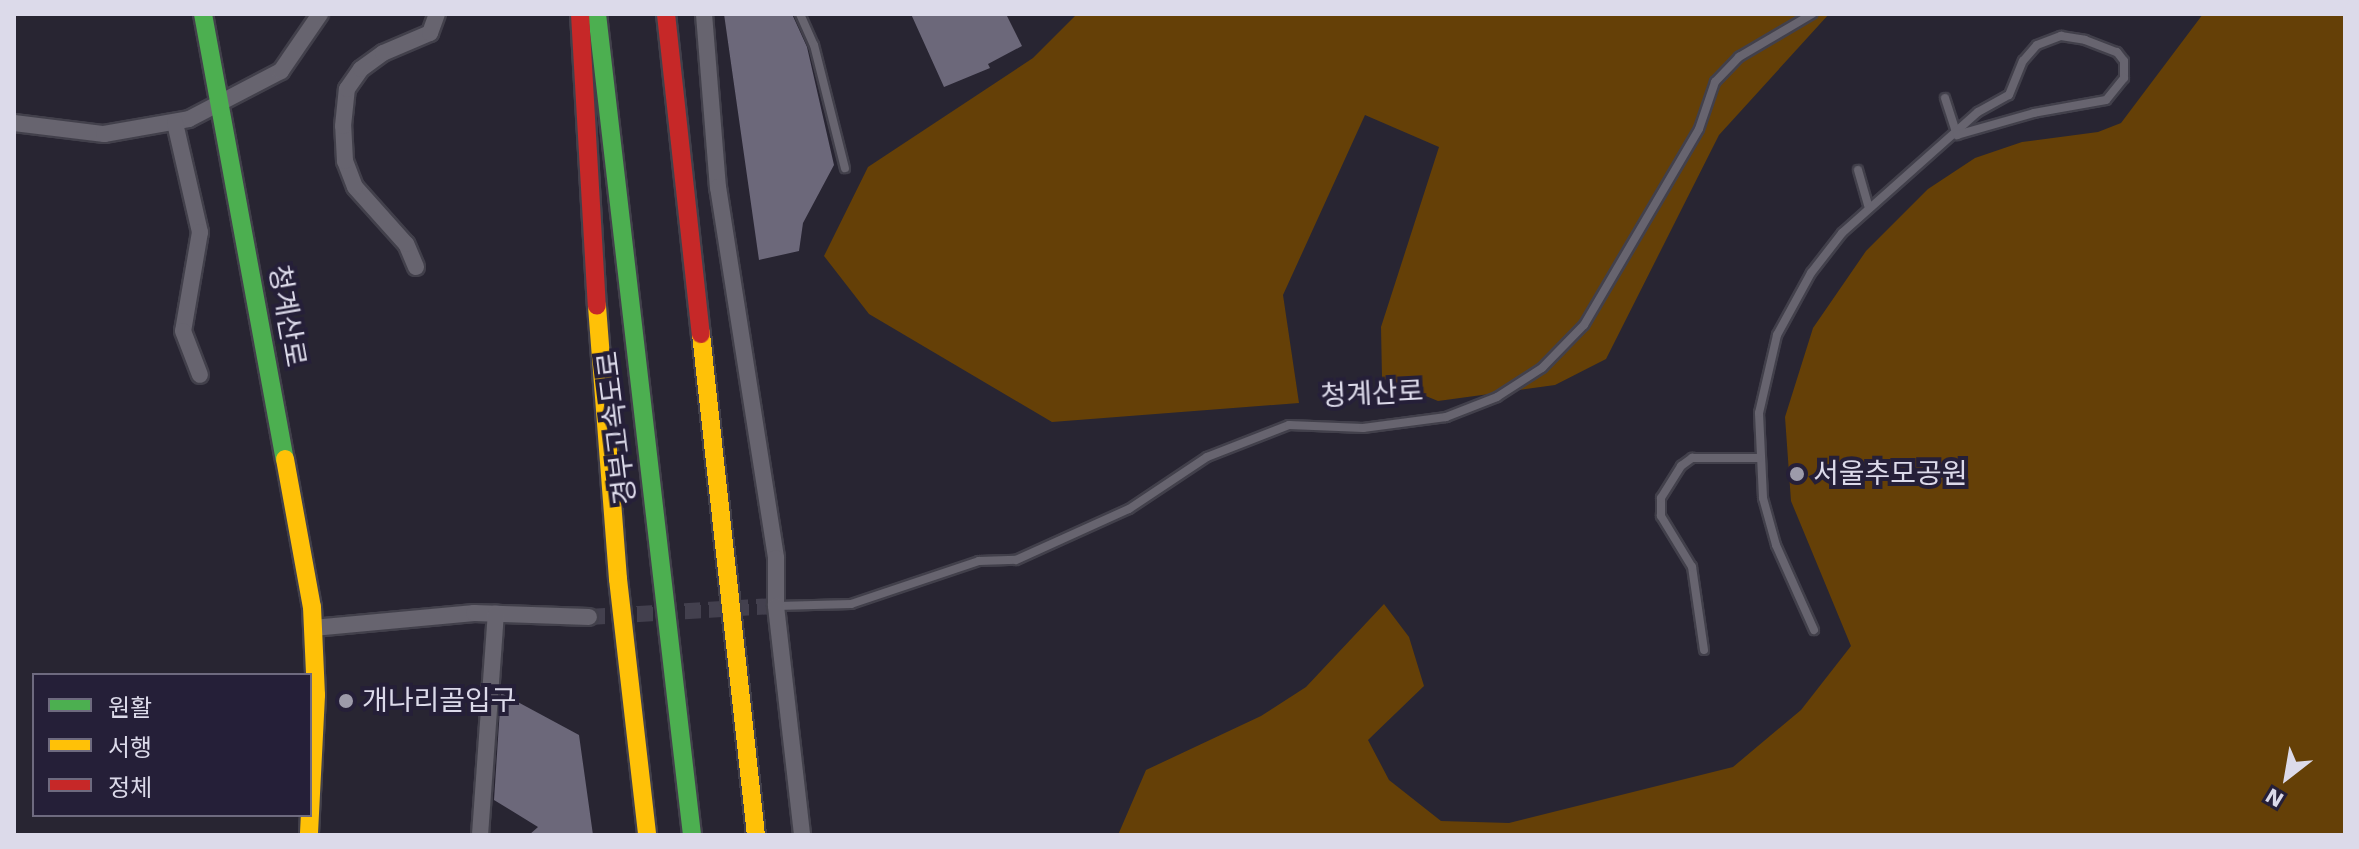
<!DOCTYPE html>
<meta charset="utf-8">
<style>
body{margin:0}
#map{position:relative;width:2359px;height:849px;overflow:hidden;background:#282532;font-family:"Work Sans","Noto Sans KR",sans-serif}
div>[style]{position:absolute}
.forest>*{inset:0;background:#654007}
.building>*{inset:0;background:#6c687a}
.street-tunnel>*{height:16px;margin-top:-8px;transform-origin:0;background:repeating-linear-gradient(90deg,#43404e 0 16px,transparent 0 24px)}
.roads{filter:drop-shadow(2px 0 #42404b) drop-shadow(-2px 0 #42404b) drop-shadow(0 2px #42404b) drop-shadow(0 -2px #42404b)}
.lane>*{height:8px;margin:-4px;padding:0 4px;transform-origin:4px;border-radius:4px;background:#67646f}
.street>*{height:16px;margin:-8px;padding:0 8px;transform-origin:8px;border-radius:8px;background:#67646f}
.fast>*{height:18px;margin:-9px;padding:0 9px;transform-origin:9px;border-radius:9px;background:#4caf50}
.slow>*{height:18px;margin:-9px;padding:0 9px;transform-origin:9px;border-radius:9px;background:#ffc107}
.jam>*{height:18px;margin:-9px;padding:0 9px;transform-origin:9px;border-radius:9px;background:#c62828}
.dots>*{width:22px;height:22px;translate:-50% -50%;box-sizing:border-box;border:4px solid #251f38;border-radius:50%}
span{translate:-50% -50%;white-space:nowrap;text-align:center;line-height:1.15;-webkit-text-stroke:8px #251f38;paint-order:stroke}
.street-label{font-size:28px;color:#dcdaea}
.poi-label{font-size:28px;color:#dcdaea}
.left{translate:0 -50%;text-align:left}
.frame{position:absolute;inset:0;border:16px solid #dcdaea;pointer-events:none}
.legend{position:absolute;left:32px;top:673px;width:280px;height:144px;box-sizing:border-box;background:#251f38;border:2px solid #6e6a7f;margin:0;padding:10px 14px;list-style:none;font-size:24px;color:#dcdaea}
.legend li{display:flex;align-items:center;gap:16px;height:40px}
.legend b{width:40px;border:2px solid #6e6a7f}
.north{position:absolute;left:2247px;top:737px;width:80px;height:80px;-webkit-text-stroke:6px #251f38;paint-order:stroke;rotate:211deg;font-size:22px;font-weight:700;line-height:32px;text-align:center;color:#dcdaea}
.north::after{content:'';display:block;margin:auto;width:28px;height:36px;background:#dcdaea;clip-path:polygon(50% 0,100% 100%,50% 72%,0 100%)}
</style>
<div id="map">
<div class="forest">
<i style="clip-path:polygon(1077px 14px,1829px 14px,1719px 135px,1606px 359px,1555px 385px,1438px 401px,1382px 378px,1381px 327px,1439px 147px,1365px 115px,1283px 295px,1299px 403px,1052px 422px,869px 314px,824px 256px,868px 167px,1033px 58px)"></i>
<i style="clip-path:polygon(2203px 14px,2345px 14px,2345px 835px,1118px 835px,1146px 770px,1261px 716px,1306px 687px,1384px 604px,1409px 637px,1424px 686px,1368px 740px,1389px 780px,1441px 821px,1509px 823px,1733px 767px,1801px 710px,1851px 646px,1791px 501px,1785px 417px,1813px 328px,1866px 251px,1928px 189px,1975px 158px,2022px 142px,2098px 132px,2121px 123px)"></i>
</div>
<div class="building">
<i style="clip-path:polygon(724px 14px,792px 14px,807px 47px,834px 165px,803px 223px,799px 251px,759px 260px)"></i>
<i style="clip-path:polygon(911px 14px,1006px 14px,1022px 46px,988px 64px,990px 68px,944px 87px)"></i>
<i style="clip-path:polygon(501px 693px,579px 735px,593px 835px,529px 835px,538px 827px,494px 800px)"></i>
</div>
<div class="street-tunnel">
<i style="left:589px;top:617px;width:187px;rotate:-3.4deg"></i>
</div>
<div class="roads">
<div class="lane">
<i style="left:800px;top:14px;width:34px;rotate:66deg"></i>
<i style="left:814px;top:45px;width:127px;rotate:75.9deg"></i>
<i style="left:1945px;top:98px;width:39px;rotate:72deg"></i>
<i style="left:1858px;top:170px;width:37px;rotate:74deg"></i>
<i style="left:777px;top:606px;width:74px;rotate:-1.5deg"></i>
<i style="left:851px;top:604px;width:135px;rotate:-18.6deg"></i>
<i style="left:979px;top:561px;width:37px;rotate:-2deg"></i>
<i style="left:1016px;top:560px;width:124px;rotate:-24.3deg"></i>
<i style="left:1129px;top:509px;width:94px;rotate:-33.7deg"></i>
<i style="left:1207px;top:457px;width:88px;rotate:-21.3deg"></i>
<i style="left:1289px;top:425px;width:74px;rotate:2.3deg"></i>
<i style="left:1363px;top:428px;width:84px;rotate:-7.5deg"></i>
<i style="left:1446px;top:417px;width:55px;rotate:-21.4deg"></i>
<i style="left:1497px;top:397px;width:54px;rotate:-32.8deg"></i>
<i style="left:1542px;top:368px;width:60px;rotate:-45.7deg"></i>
<i style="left:1584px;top:325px;width:227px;rotate:-59.6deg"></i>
<i style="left:1699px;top:129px;width:50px;rotate:-71.2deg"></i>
<i style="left:1715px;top:82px;width:35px;rotate:-46deg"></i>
<i style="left:1739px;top:57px;width:85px;rotate:-30.5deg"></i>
<i style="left:1814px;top:630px;width:93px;rotate:-114.1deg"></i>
<i style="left:1776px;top:545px;width:49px;rotate:-105.5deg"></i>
<i style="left:1763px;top:498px;width:85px;rotate:-92.7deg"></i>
<i style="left:1759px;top:413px;width:80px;rotate:-77deg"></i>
<i style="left:1777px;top:335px;width:71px;rotate:-61.3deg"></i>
<i style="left:1811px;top:273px;width:51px;rotate:-52.2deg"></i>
<i style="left:1842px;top:233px;width:182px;rotate:-41.7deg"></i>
<i style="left:1978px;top:112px;width:35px;rotate:-29deg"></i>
<i style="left:2009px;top:95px;width:37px;rotate:-68deg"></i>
<i style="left:2023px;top:61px;width:21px;rotate:-49deg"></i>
<i style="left:2037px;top:45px;width:26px;rotate:-21deg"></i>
<i style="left:2061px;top:36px;width:24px;rotate:9deg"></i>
<i style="left:2085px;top:40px;width:34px;rotate:21deg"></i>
<i style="left:2117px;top:52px;width:11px;rotate:52deg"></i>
<i style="left:2124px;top:61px;width:17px;rotate:90deg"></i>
<i style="left:2124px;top:78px;width:28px;rotate:129deg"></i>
<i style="left:2106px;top:100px;width:73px;rotate:169.8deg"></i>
<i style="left:2034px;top:113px;width:80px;rotate:164.1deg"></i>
<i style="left:1704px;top:650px;width:84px;rotate:-98.2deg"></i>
<i style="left:1692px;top:567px;width:60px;rotate:-121.3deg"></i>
<i style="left:1661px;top:516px;width:18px;rotate:-90deg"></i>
<i style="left:1661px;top:498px;width:38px;rotate:-58deg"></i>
<i style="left:1681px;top:466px;width:14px;rotate:-36deg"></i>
<i style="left:1692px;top:458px;width:67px"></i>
</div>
<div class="street">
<i style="left:704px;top:14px;width:174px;rotate:85.4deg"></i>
<i style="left:718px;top:187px;width:376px;rotate:81.1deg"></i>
<i style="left:776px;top:558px;width:48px;rotate:90deg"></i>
<i style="left:776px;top:606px;width:230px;rotate:83.5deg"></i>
<i style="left:14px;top:123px;width:91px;rotate:7deg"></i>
<i style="left:104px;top:134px;width:86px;rotate:-10deg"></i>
<i style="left:189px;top:119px;width:104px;rotate:-27.6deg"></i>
<i style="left:281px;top:71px;width:69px;rotate:-55.6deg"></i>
<i style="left:175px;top:123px;width:112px;rotate:77.1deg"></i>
<i style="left:200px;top:232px;width:100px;rotate:99.7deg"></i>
<i style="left:183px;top:331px;width:47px;rotate:68.9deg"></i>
<i style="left:416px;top:267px;width:25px;rotate:-113deg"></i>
<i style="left:406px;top:244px;width:76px;rotate:-131.8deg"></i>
<i style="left:355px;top:187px;width:28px;rotate:-111deg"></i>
<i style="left:345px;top:161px;width:35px;rotate:-93deg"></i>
<i style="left:343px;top:126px;width:37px;rotate:-84deg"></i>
<i style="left:347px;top:89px;width:24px;rotate:-55deg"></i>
<i style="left:361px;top:69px;width:27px;rotate:-36deg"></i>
<i style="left:383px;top:53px;width:51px;rotate:-23.1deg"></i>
<i style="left:430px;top:33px;width:20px;rotate:-70deg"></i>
<i style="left:313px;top:628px;width:162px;rotate:-5.3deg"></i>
<i style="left:474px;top:613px;width:115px;rotate:2deg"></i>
<i style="left:480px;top:835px;width:222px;rotate:-85.9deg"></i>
</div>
<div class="fast">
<i style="left:203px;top:14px;width:452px;rotate:79.6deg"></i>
<i style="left:597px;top:14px;width:826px;rotate:83.4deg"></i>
</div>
<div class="slow">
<i style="left:597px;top:306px;width:274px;rotate:85.6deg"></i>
<i style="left:618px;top:579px;width:258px;rotate:83.5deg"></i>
<i style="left:701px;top:334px;width:504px;rotate:83.74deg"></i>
<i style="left:285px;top:459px;width:150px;rotate:79.7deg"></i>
<i style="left:312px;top:607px;width:88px;rotate:87.4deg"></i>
<i style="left:316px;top:695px;width:140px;rotate:92.9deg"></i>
</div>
<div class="jam">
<i style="left:580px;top:14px;width:292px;rotate:86.7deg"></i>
<i style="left:666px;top:14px;width:322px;rotate:83.8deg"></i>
</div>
</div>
<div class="dots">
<i style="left:1797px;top:474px;background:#9d9baa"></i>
<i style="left:346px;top:701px;background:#9d9baa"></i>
</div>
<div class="street-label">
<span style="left:287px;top:316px;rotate:80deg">청계산로</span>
<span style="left:1372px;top:394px;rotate:-3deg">청계산로</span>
<span style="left:617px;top:428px;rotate:-97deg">경부고속도로</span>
</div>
<div class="poi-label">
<span class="left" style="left:1813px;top:474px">서울추모공원</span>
<span class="left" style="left:362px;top:701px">개나리골입구</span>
</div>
<div class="frame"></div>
<ul class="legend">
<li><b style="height:10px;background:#4caf50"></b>원활</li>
<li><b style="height:10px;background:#ffc107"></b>서행</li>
<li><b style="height:10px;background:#c62828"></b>정체</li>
</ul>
<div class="north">N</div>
</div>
